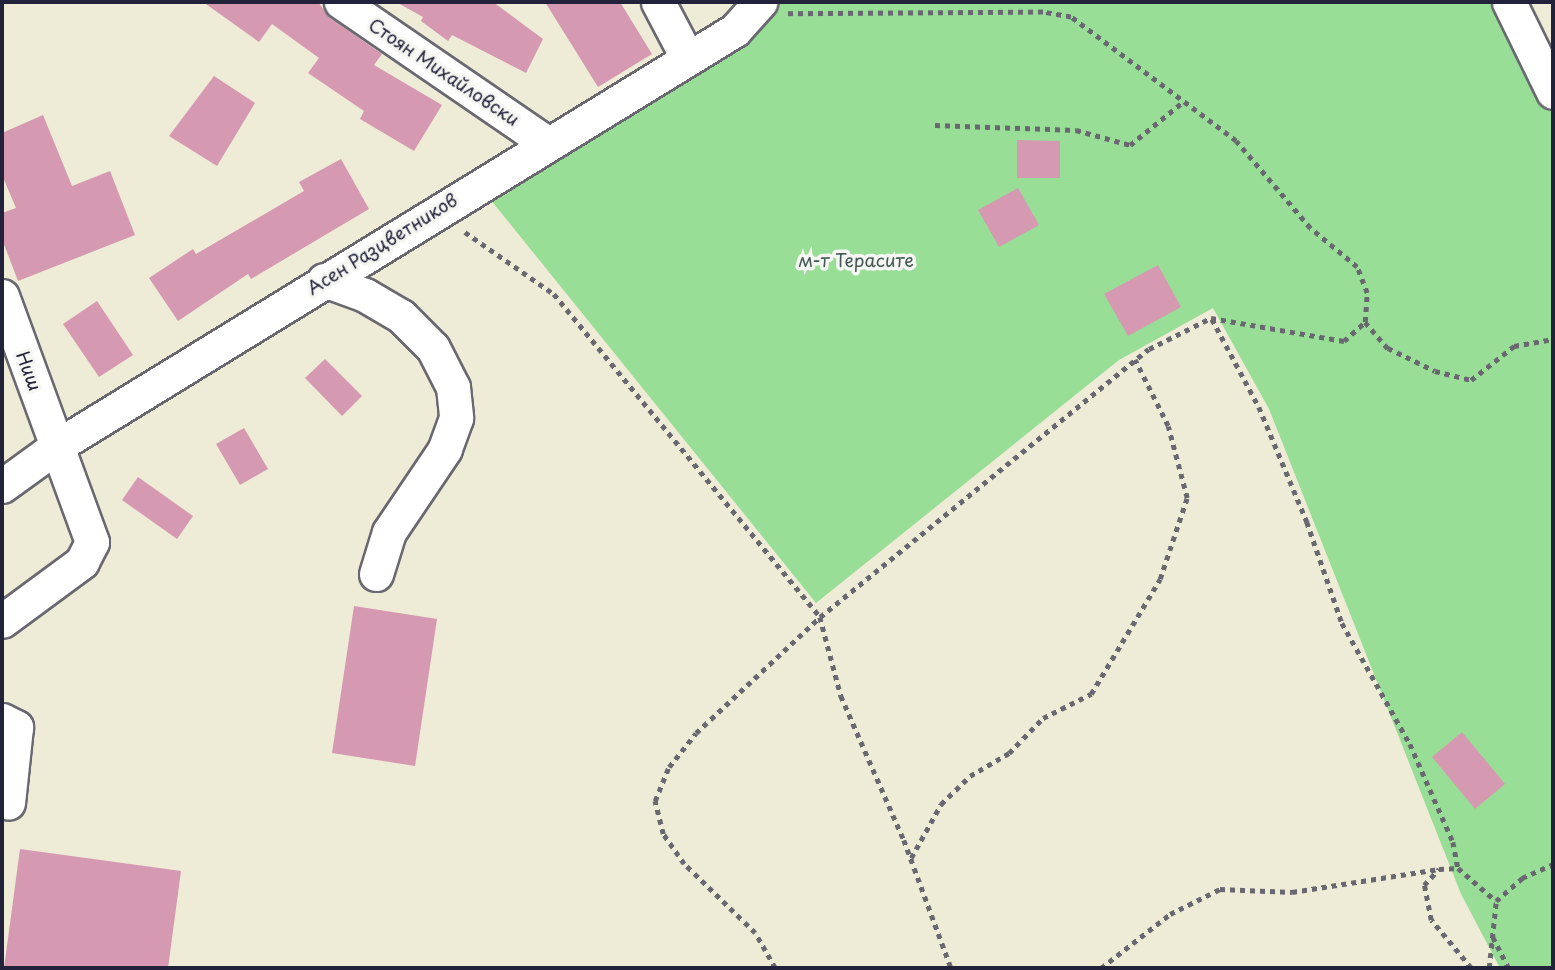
<!DOCTYPE html>
<meta charset="utf-8">
<style>
body{margin:0}
#map{position:relative;width:1555px;height:970px;overflow:hidden;background:#eeebd6;font-family:"Playpen Sans",sans-serif}
div>[style]{position:absolute}
.green>*{inset:0;background:#98de97}
.building>*{inset:0;background:#d699b2}
.path>*{height:4.5px;margin-top:-2.25px;transform-origin:0;background:repeating-linear-gradient(90deg,#696871 0 5px,transparent 0 10px)}
.roads{filter:drop-shadow(2px 0 #696871) drop-shadow(-2px 0 #696871) drop-shadow(0 2px #696871) drop-shadow(0 -2px #696871)}
.minor>*{height:33px;margin:-16.5px;padding:0 16.5px;transform-origin:16.5px;border-radius:16.5px;background:#fff}
span{translate:-50% -50%;white-space:nowrap;text-align:center;line-height:1.15;-webkit-text-stroke:7px #f6f6f2;paint-order:stroke}
.street-label{font-size:18px;color:#22223b}
.park-label{font-size:18px;color:#455a57}
.frame{position:absolute;inset:0;border:4px solid #22223b;pointer-events:none}
</style>
<div id="map">
<div class="green">
<i style="clip-path:polygon(778px 2px,1500px 2px,1553px 110px,1553px 968px,1500px 968px,1461px 894px,1269px 409px,1213px 308px,1119px 360px,816px 603px,490px 199px,742px 45px)"></i>
</div>
<div class="building">
<i style="clip-path:polygon(203px 2px,318px 2px,330px 18px,382px 54px,374px 65px,442px 105px,414px 151px,360px 119px,364px 111px,308px 73px,319px 58px,272px 24px,259px 42px)"></i>
<i style="clip-path:polygon(396px 2px,493px 2px,543px 39px,526px 73px,452px 35px,448px 41px,421px 21px,423px 17px)"></i>
<i style="clip-path:polygon(545px 2px,620px 2px,652px 54px,598px 87px)"></i>
<i style="clip-path:polygon(214px 76px,255px 103px,217px 166px,169px 136px)"></i>
<i style="clip-path:polygon(43px 115px,72px 186px,110px 171px,135px 235px,18px 281px,2px 239px,2px 213px,16px 208px,2px 175px,2px 133px)"></i>
<i style="clip-path:polygon(1017px 140px,1060px 141px,1060px 178px,1017px 178px)"></i>
<i style="clip-path:polygon(341px 159px,369px 209px,251px 279px,248px 274px,178px 321px,149px 278px,193px 249px,196px 254px,304px 191px,299px 182px)"></i>
<i style="clip-path:polygon(1018px 188px,1039px 225px,999px 247px,978px 210px)"></i>
<i style="clip-path:polygon(1158px 265px,1181px 307px,1128px 336px,1104px 294px)"></i>
<i style="clip-path:polygon(97px 301px,133px 355px,99px 377px,63px 324px)"></i>
<i style="clip-path:polygon(325px 359px,362px 396px,342px 416px,305px 378px)"></i>
<i style="clip-path:polygon(244px 428px,268px 469px,240px 485px,216px 444px)"></i>
<i style="clip-path:polygon(138px 477px,193px 516px,177px 539px,122px 500px)"></i>
<i style="clip-path:polygon(354px 606px,437px 619px,415px 766px,332px 753px)"></i>
<i style="clip-path:polygon(1462px 732px,1505px 784px,1475px 809px,1432px 757px)"></i>
<i style="clip-path:polygon(20px 849px,181px 871px,168px 968px,4px 968px)"></i>
</div>
<div class="path">
<i style="left:935px;top:125px;width:141px;rotate:2deg"></i>
<i style="left:1076px;top:130px;width:56px;rotate:15.5deg"></i>
<i style="left:1130px;top:145px;width:68px;rotate:-39.1deg"></i>
<i style="left:465px;top:232px;width:108px;rotate:34.9deg"></i>
<i style="left:554px;top:294px;width:418px;rotate:50.5deg"></i>
<i style="left:820px;top:617px;width:82px;rotate:75.1deg"></i>
<i style="left:841px;top:696px;width:157px;rotate:66.4deg"></i>
<i style="left:904px;top:840px;width:136px;rotate:69.8deg"></i>
<i style="left:1212px;top:319px;width:100px;rotate:61.9deg"></i>
<i style="left:1259px;top:407px;width:125px;rotate:67.3deg"></i>
<i style="left:1307px;top:522px;width:107px;rotate:70.9deg"></i>
<i style="left:1342px;top:623px;width:139px;rotate:60.7deg"></i>
<i style="left:1410px;top:744px;width:107px;rotate:66.3deg"></i>
<i style="left:1453px;top:842px;width:26px;rotate:79deg"></i>
<i style="left:1365px;top:322px;width:35px;rotate:49deg"></i>
<i style="left:1388px;top:348px;width:52px;rotate:26.1deg"></i>
<i style="left:1435px;top:371px;width:37px;rotate:14deg"></i>
<i style="left:1471px;top:380px;width:55px;rotate:-38.3deg"></i>
<i style="left:1514px;top:346px;width:40px;rotate:-10deg"></i>
<i style="left:911px;top:858px;width:62px;rotate:-60.9deg"></i>
<i style="left:941px;top:804px;width:40px;rotate:-44deg"></i>
<i style="left:970px;top:776px;width:45px;rotate:-30.5deg"></i>
<i style="left:1009px;top:753px;width:49px;rotate:-45.8deg"></i>
<i style="left:1043px;top:718px;width:54px;rotate:-26.6deg"></i>
<i style="left:1091px;top:694px;width:134px;rotate:-59deg"></i>
<i style="left:1160px;top:579px;width:85px;rotate:-71.6deg"></i>
<i style="left:1187px;top:498px;width:74px;rotate:-104.8deg"></i>
<i style="left:1168px;top:426px;width:74px;rotate:-116.6deg"></i>
<i style="left:1493px;top:937px;width:35px;rotate:63deg"></i>
<i style="left:775px;top:968px;width:40px;rotate:-119.7deg"></i>
<i style="left:755px;top:933px;width:99px;rotate:-135.8deg"></i>
<i style="left:684px;top:864px;width:37px;rotate:-125deg"></i>
<i style="left:663px;top:834px;width:34px;rotate:-104deg"></i>
<i style="left:655px;top:801px;width:37px;rotate:-68deg"></i>
<i style="left:669px;top:767px;width:43px;rotate:-51.5deg"></i>
<i style="left:696px;top:733px;width:170px;rotate:-43.1deg"></i>
<i style="left:820px;top:617px;width:424px;rotate:-39.2deg"></i>
<i style="left:1149px;top:349px;width:69px;rotate:-26.6deg"></i>
<i style="left:1211px;top:318px;width:135px;rotate:9.8deg"></i>
<i style="left:1344px;top:341px;width:28px;rotate:-42deg"></i>
<i style="left:1365px;top:322px;width:29px;rotate:-86deg"></i>
<i style="left:1367px;top:293px;width:28px;rotate:-111deg"></i>
<i style="left:1357px;top:267px;width:61px;rotate:-140.3deg"></i>
<i style="left:1310px;top:228px;width:114px;rotate:-130.4deg"></i>
<i style="left:1236px;top:141px;width:206px;rotate:-143.1deg"></i>
<i style="left:1071px;top:17px;width:28px;rotate:-170deg"></i>
<i style="left:1043px;top:12px;width:255px;rotate:179.6deg"></i>
<i style="left:1101px;top:968px;width:88px;rotate:-38deg"></i>
<i style="left:1170px;top:914px;width:56px;rotate:-26.6deg"></i>
<i style="left:1220px;top:889px;width:72px;rotate:2.4deg"></i>
<i style="left:1292px;top:892px;width:149px;rotate:-8.9deg"></i>
<i style="left:1471px;top:968px;width:62px;rotate:-129.8deg"></i>
<i style="left:1431px;top:920px;width:36px;rotate:-101deg"></i>
<i style="left:1424px;top:885px;width:22px;rotate:-47deg"></i>
<i style="left:1439px;top:869px;width:19px;rotate:-3deg"></i>
<i style="left:1458px;top:868px;width:50px;rotate:41deg"></i>
<i style="left:1489px;top:968px;width:67px;rotate:-84deg"></i>
<i style="left:1496px;top:901px;width:35px;rotate:-41deg"></i>
<i style="left:1522px;top:878px;width:34px;rotate:-24deg"></i>
</div>
<div class="roads">
<div class="minor">
<i style="left:341px;top:2px;width:250px;rotate:34.4deg"></i>
<i style="left:658px;top:2px;width:64px;rotate:62.2deg"></i>
<i style="left:1509px;top:2px;width:100px;rotate:63.9deg"></i>
<i style="left:324px;top:280px;width:44px;rotate:20.1deg"></i>
<i style="left:365px;top:295px;width:42px;rotate:30.3deg"></i>
<i style="left:401px;top:316px;width:45px;rotate:45deg"></i>
<i style="left:433px;top:348px;width:44px;rotate:62.9deg"></i>
<i style="left:453px;top:387px;width:31px;rotate:84deg"></i>
<i style="left:456px;top:418px;width:33px;rotate:110deg"></i>
<i style="left:445px;top:449px;width:100px;rotate:124deg"></i>
<i style="left:389px;top:532px;width:44px;rotate:107.2deg"></i>
<i style="left:2px;top:296px;width:262px;rotate:69.9deg"></i>
<i style="left:92px;top:542px;width:22px;rotate:117deg"></i>
<i style="left:82px;top:562px;width:99px;rotate:143.6deg"></i>
<i style="left:2px;top:486px;width:68px;rotate:-36deg"></i>
<i style="left:57px;top:446px;width:795px;rotate:-31.53deg"></i>
<i style="left:735px;top:30px;width:38px;rotate:-48deg"></i>
<i style="left:2px;top:720px;width:16px;rotate:27deg"></i>
<i style="left:16px;top:727px;width:76px;rotate:96deg"></i>
</div>
</div>
<div class="street-label">
<span style="left:444px;top:72px;rotate:34deg">Стоян Михайловски</span>
<span style="left:382px;top:244px;rotate:-32deg">Асен Разцветников</span>
<span style="left:29px;top:371px;rotate:70deg">Ниш</span>
</div>
<div class="park-label">
<span style="left:856px;top:260px">м-т Терасите</span>
</div>
<div class="frame"></div>
</div>
